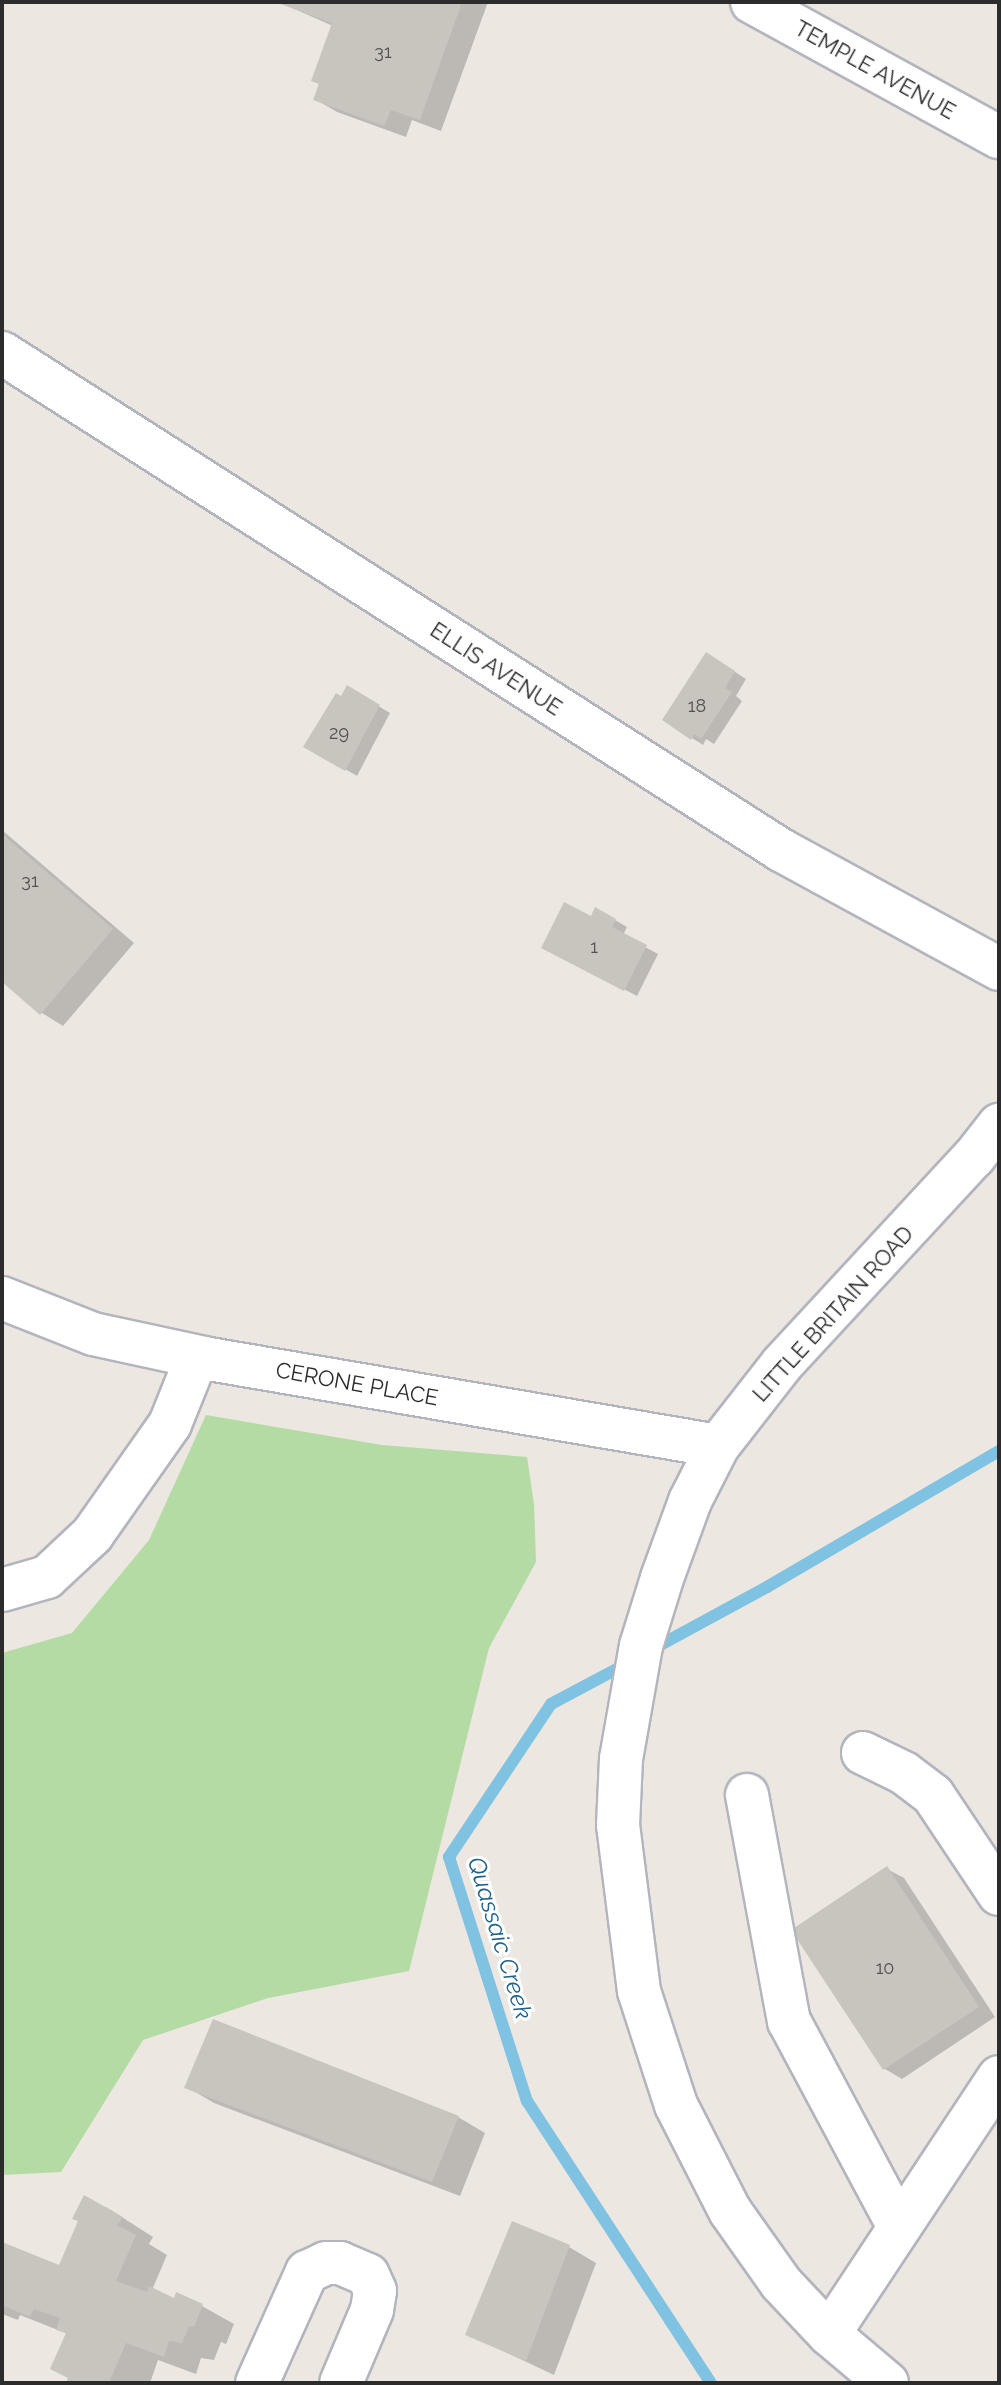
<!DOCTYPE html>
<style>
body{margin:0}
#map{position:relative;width:1001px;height:2385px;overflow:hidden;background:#ece7e0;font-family:Raleway,sans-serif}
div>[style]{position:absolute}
.green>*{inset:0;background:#b4dba3}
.shadow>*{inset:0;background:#0003}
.stream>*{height:12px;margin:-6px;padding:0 6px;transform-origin:6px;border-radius:6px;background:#80c2e1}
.building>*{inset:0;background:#c8c5be}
.roads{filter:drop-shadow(2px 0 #b3b5be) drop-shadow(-2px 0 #b3b5be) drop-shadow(0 2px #b3b5be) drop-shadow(0 -2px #b3b5be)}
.minor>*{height:42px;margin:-21px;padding:0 21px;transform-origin:21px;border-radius:21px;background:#fff}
span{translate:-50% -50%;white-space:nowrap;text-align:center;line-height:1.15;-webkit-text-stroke:6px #fff;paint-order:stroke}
.number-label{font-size:18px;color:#535250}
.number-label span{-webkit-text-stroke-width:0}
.street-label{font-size:22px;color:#2c2c2c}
.water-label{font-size:24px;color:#1e628e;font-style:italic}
.frame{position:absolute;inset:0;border:4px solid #2c2c2c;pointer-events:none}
</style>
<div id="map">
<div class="green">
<i style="clip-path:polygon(206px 1415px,382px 1445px,527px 1457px,534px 1504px,536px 1562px,489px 1648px,409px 1971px,268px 1998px,143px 2040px,61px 2172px,2px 2175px,2px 1653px,72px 1633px,149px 1540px)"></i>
</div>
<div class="shadow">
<i style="clip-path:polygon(488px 2px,441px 131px,412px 120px,406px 137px,337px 112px,315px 99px,333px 26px,281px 3px)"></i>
<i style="clip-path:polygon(718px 661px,746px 679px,736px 696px,742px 701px,714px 744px,706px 739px,703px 745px,692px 738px)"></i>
<i style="clip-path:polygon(348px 688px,390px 713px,357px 776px,306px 746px)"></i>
<i style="clip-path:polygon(2px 830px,134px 943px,63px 1026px,42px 1013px,2px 979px)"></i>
<i style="clip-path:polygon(592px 918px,615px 920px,627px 927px,623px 935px,658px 954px,637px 996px,555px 953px)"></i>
<i style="clip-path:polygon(887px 1869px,904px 1878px,995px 2017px,902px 2079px,885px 2069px,794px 1930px)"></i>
<i style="clip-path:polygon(187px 2087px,458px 2117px,485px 2133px,460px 2196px,214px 2103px)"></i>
<i style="clip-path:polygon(106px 2207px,153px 2237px,149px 2244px,167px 2255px,152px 2290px,175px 2301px,202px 2306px,234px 2324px,226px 2344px,221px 2342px,214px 2360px,201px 2358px,196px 2374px,158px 2360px,150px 2383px,68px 2383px,68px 2334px,20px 2315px,18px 2320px,2px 2314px,2px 2244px,60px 2268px)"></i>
<i style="clip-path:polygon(569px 2247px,596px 2263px,554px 2375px,467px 2334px)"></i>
</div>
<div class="stream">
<i style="left:651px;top:1650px;width:132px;rotate:-28.5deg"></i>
<i style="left:767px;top:1587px;width:269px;rotate:-30.4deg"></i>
<i style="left:628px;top:1663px;width:87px;rotate:152deg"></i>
<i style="left:551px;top:1704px;width:184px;rotate:123.7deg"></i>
<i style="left:449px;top:1857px;width:256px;rotate:72.3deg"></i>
<i style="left:527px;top:2101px;width:337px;rotate:56.9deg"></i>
</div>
<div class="building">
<i style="clip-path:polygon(275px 2px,462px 2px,420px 120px,391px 110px,384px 126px,313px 100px,319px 84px,311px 81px,332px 23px)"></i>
<i style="clip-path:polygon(706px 652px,735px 671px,725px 688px,732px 692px,701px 739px,694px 734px,691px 740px,662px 720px)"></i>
<i style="clip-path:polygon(347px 685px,380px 705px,345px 771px,303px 747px,336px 693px,341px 696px)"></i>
<i style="clip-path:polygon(2px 834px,113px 929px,40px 1015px,2px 982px)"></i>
<i style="clip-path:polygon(564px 902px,591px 916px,595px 907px,616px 919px,612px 927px,647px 945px,624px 991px,541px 948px)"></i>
<i style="clip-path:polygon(887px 1866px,979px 2007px,883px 2070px,791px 1930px)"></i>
<i style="clip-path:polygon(213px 2019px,459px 2116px,432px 2182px,184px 2088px)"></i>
<i style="clip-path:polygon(84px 2195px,123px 2217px,117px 2225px,136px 2235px,116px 2281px,147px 2292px,149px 2286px,174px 2298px,176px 2292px,203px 2304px,194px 2327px,189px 2326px,182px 2343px,169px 2341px,164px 2357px,126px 2343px,110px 2380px,114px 2383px,66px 2383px,68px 2378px,50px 2369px,66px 2333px,56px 2330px,60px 2318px,34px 2309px,30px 2317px,2px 2305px,2px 2242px,59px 2265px,78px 2221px,72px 2219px)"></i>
<i style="clip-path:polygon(512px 2221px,570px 2245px,526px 2361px,465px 2335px)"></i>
</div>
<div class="roads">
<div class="minor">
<i style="left:752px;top:2px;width:281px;rotate:28.7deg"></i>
<i style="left:2px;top:353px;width:924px;rotate:32.54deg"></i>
<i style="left:781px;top:850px;width:248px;rotate:28.6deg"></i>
<i style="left:2px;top:1298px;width:98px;rotate:21.6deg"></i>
<i style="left:93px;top:1334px;width:119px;rotate:12.2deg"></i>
<i style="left:209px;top:1359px;width:516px;rotate:9.7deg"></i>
<i style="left:2px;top:1590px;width:47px;rotate:-16.1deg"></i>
<i style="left:47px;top:1577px;width:62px;rotate:-43deg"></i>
<i style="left:92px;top:1535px;width:136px;rotate:-54.9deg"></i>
<i style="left:170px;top:1424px;width:72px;rotate:-68.1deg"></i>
<i style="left:863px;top:1753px;width:46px;rotate:26deg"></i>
<i style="left:904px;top:1773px;width:36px;rotate:37deg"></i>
<i style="left:933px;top:1795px;width:119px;rotate:56.3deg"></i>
<i style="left:747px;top:1795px;width:230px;rotate:79.5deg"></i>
<i style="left:789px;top:2021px;width:234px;rotate:61.9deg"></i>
<i style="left:829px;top:2334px;width:308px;rotate:-56.5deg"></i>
<i style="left:257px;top:2383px;width:122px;rotate:-65.8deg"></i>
<i style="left:307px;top:2272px;width:21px;rotate:-25deg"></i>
<i style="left:326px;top:2263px;width:14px"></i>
<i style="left:340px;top:2263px;width:30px;rotate:23deg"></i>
<i style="left:368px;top:2275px;width:17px;rotate:66deg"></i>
<i style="left:375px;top:2291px;width:19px;rotate:99deg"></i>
<i style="left:372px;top:2310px;width:79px;rotate:113deg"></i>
<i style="left:887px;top:2383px;width:76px;rotate:-139.8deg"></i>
<i style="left:829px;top:2334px;width:70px;rotate:-133.3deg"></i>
<i style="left:781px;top:2283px;width:88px;rotate:-125.3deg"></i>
<i style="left:730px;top:2211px;width:119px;rotate:-117deg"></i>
<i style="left:676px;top:2105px;width:120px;rotate:-108deg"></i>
<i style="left:639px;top:1991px;width:167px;rotate:-97.2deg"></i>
<i style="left:618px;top:1825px;width:66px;rotate:-87.4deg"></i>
<i style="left:621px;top:1759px;width:115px;rotate:-80deg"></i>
<i style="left:641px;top:1646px;width:71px;rotate:-72.8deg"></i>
<i style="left:662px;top:1578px;width:82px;rotate:-70deg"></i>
<i style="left:690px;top:1501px;width:62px;rotate:-63deg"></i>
<i style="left:718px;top:1446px;width:104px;rotate:-52deg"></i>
<i style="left:782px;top:1364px;width:282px;rotate:-47.2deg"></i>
<i style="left:974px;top:1157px;width:41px;rotate:-52deg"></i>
</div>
</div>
<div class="number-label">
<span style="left:383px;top:52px">31</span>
<span style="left:697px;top:706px">18</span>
<span style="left:339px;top:733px">29</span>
<span style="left:30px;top:881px">31</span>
<span style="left:594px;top:947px">1</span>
<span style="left:885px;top:1968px">10</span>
</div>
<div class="street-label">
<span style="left:875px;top:70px;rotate:29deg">TEMPLE AVENUE</span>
<span style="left:496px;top:669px;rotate:33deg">ELLIS AVENUE</span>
<span style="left:833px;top:1314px;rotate:-48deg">LITTLE BRITAIN ROAD</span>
<span style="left:357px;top:1384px;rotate:10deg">CERONE PLACE</span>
</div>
<div class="water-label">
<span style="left:500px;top:1938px;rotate:73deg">Quassaic Creek</span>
</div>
<div class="frame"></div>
</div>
